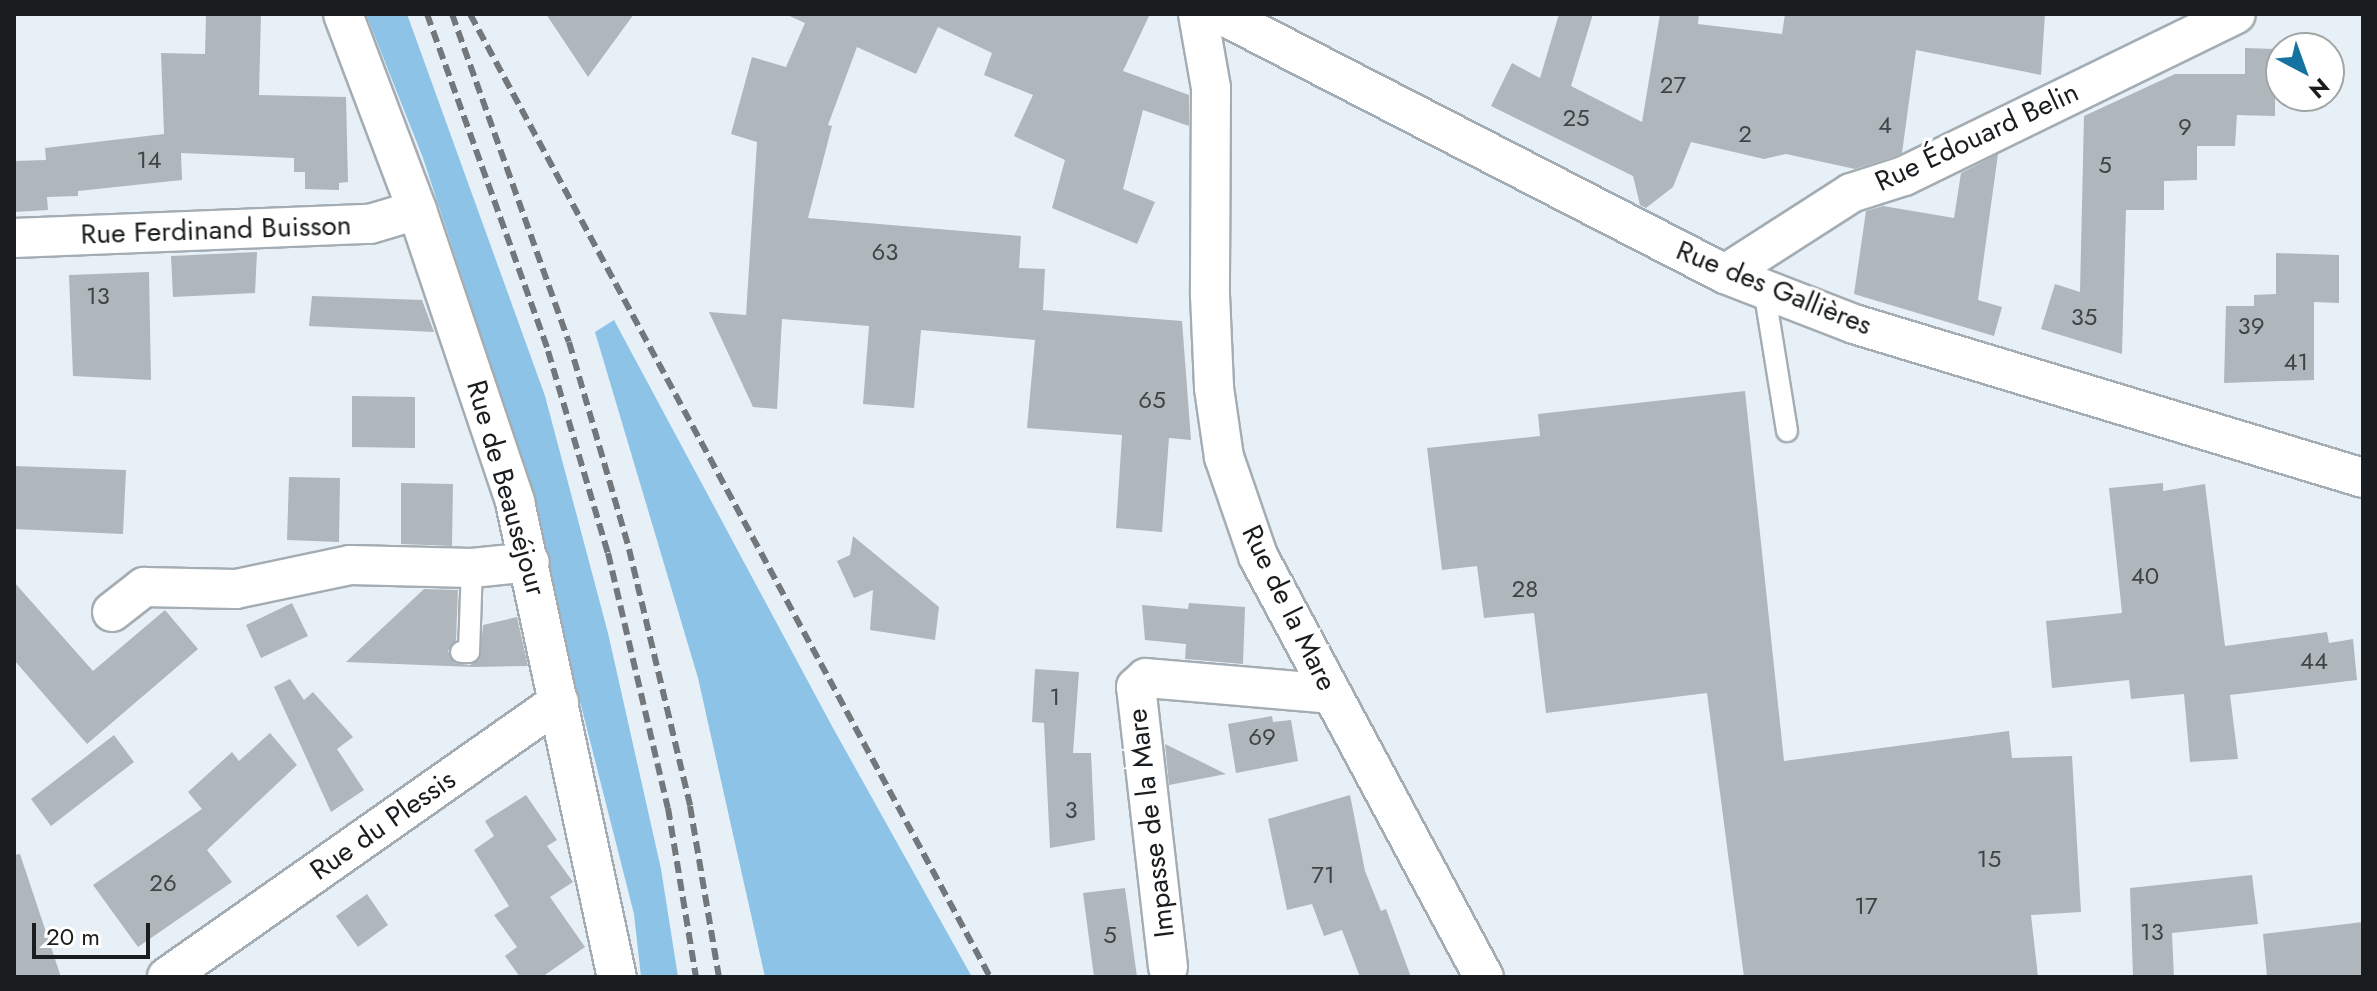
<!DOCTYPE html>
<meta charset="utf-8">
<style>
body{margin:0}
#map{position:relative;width:2377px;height:991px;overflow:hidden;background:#e7f0f6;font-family:Jost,sans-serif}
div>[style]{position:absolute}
.green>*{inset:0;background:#8cc3e7}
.building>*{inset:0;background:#afb7bd}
.roads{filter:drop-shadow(2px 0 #a4adb3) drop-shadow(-2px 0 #a4adb3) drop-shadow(0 2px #a4adb3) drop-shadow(0 -2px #a4adb3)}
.service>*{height:20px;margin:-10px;padding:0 10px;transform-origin:10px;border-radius:10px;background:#fff}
.minor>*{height:38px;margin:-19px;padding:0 19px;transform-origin:19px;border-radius:19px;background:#fff}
.rail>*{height:6px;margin-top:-3px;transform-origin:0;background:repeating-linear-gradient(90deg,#72777b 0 12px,transparent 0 18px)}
span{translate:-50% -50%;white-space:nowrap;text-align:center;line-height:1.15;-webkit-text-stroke:6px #fff;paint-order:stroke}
.number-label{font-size:24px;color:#3f4446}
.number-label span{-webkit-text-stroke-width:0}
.street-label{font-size:28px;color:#1a1d1f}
.frame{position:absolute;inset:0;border:16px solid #1a1d1f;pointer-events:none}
.north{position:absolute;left:2265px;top:32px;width:80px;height:80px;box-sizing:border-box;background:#fff;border:2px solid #a3a5a5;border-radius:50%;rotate:139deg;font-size:22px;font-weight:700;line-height:32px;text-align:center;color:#1a1d1f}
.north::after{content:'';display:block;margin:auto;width:28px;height:36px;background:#1673a1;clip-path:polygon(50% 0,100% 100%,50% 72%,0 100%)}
.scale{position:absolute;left:32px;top:923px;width:118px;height:36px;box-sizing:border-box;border:4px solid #1a1d1f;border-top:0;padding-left:10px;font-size:24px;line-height:28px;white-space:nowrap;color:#1a1d1f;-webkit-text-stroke:6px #fff;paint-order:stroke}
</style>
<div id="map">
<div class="green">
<i style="clip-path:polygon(366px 14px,407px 14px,545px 396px,608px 633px,661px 869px,678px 977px,641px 977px,634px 914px,507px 414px,423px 158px)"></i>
<i style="clip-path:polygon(614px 320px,833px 728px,972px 977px,765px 977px,698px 678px,595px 332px)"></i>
</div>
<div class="building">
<i style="clip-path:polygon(206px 14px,261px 14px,259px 95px,346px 97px,348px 182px,339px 183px,339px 190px,305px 189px,305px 172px,294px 172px,294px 158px,181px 153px,182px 180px,78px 191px,78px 196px,47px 197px,48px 210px,14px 212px,14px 161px,46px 160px,45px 148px,164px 134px,161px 53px,205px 54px)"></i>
<i style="clip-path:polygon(546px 14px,634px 14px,588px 77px)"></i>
<i style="clip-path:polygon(785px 14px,1150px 14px,1123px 71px,1189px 95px,1189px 126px,1143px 110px,1123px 189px,1155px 202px,1137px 244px,1052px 208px,1065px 160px,1014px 136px,1033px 95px,984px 75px,992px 53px,938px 27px,916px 74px,857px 47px,828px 125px,832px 126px,808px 218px,1021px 236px,1019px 268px,1045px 269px,1043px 310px,1182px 321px,1191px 440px,1169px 438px,1162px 532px,1116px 528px,1122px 435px,1027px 428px,1035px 340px,921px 330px,914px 408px,863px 404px,869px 326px,782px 319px,777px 409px,753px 407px,709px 312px,746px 315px,757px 142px,731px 134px,752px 57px,786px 67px,805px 23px)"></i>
<i style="clip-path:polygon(1559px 14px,1593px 14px,1571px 86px,1642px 122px,1660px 14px,1699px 14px,1698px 24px,1782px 34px,1785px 14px,2045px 14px,2041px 75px,1916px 50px,1902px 153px,1896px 156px,1855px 169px,1786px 154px,1764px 159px,1691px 142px,1673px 187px,1646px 208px,1640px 205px,1633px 176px,1491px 106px,1512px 63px,1540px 78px)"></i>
<i style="clip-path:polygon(2245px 48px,2275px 49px,2275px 116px,2237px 115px,2235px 146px,2197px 146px,2197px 180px,2164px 181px,2164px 210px,2126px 210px,2122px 354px,2041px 329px,2055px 284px,2080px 292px,2084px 116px,2175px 74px,2245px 74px)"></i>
<i style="clip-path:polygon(1998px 154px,1978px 300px,2002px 307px,1994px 336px,1854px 294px,1866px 211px,1883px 206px,1954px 218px,1961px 173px)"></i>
<i style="clip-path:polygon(257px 252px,255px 293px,173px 297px,171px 256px)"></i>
<i style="clip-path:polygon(2276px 253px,2339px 255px,2339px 303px,2314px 302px,2314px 380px,2224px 383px,2226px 306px,2254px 306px,2254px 295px,2276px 294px)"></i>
<i style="clip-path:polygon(149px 272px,151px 380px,73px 376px,69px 275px)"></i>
<i style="clip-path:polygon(312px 296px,422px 300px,434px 332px,309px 326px)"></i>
<i style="clip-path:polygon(1745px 391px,1784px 761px,2009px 731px,2012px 758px,2072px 756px,2081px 912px,2031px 915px,2038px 977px,1744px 977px,1707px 693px,1546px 713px,1534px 613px,1484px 618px,1477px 566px,1442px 570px,1427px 448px,1540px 436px,1538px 414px)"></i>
<i style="clip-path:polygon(352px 396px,415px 397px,415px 448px,352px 447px)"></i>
<i style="clip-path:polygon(14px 466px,126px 470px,123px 534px,14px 529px)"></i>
<i style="clip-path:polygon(289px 477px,340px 478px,339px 542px,287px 540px)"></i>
<i style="clip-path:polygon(401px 483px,453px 484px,452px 546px,401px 544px)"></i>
<i style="clip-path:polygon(2163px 483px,2163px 491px,2205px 484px,2225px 646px,2327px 632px,2329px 643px,2353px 639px,2357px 680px,2230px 695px,2238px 759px,2190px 762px,2184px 694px,2131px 699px,2129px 680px,2052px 688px,2046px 621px,2122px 613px,2109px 488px)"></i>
<i style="clip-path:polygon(853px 536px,939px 607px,935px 640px,870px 630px,873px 590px,854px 598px,837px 561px,850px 555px)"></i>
<i style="clip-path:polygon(14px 582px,93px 671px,165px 610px,198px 649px,87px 744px,14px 660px)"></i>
<i style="clip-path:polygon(424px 589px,458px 590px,456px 640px,448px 651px,454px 663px,470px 665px,480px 659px,483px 625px,517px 617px,528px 666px,474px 667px,346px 662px)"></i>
<i style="clip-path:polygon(292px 603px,308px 636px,261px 658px,246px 625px)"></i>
<i style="clip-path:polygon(1189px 603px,1245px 607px,1243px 664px,1185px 659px,1186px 644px,1145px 640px,1142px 605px,1188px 609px)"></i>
<i style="clip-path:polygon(1035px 669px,1079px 672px,1073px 753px,1091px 753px,1095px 840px,1050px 848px,1044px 723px,1032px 722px)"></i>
<i style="clip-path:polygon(290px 679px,304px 700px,313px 692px,353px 737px,337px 749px,364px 790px,331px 812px,274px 687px)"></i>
<i style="clip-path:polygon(1272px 716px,1273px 722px,1291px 720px,1298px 761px,1236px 773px,1228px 724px)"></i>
<i style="clip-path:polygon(270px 733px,297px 765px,207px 850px,232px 882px,138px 947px,93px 885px,202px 809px,188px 792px,232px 752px,239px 761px)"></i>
<i style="clip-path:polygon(114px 735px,134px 762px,51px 826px,31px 799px)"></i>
<i style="clip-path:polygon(1165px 744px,1226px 774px,1169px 785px)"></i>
<i style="clip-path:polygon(526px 795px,557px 840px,547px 846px,573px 882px,550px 897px,585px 947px,542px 977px,520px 977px,505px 956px,517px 947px,494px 915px,509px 906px,474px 850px,494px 836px,485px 821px)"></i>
<i style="clip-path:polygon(1350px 795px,1365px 871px,1381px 911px,1386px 909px,1411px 977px,1360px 977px,1342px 930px,1324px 936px,1312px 904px,1287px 910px,1268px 819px)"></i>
<i style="clip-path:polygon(20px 854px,61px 977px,14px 977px,14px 855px)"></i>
<i style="clip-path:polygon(2252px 875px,2258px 924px,2172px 933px,2174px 977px,2133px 977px,2130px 888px)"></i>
<i style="clip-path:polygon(1125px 888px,1137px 977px,1094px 977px,1083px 893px)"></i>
<i style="clip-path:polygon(367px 894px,388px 925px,358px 947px,336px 916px)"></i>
<i style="clip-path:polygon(2363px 922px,2363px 977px,2267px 977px,2263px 934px)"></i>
</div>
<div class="roads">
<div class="service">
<i style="left:1764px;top:289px;width:144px;rotate:80.8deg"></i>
<i style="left:461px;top:652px;width:8px"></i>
<i style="left:469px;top:652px;width:84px;rotate:-88deg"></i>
</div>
<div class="minor">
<i style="left:343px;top:14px;width:210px;rotate:69.3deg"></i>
<i style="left:417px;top:210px;width:308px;rotate:71.4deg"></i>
<i style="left:515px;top:502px;width:486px;rotate:77.9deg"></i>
<i style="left:1198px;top:14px;width:75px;rotate:80deg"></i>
<i style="left:1211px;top:88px;width:207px;rotate:90.3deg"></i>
<i style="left:1210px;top:295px;width:93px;rotate:87.5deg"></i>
<i style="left:1214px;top:388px;width:70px;rotate:81.8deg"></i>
<i style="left:1224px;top:457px;width:105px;rotate:71deg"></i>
<i style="left:1258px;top:556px;width:478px;rotate:61.8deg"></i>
<i style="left:1220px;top:14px;width:568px;rotate:27.24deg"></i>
<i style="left:1725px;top:274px;width:138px;rotate:21.2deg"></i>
<i style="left:1854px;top:324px;width:532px;rotate:16.83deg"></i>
<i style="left:14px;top:238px;width:356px;rotate:-2.3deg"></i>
<i style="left:370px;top:224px;width:49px;rotate:-16.6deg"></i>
<i style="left:1725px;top:274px;width:150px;rotate:-32.7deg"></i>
<i style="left:1851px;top:193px;width:56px;rotate:-17.8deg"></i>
<i style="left:1904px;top:176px;width:369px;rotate:-26deg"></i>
<i style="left:112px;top:612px;width:41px;rotate:-38deg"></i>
<i style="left:144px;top:587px;width:92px;rotate:1.2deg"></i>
<i style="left:236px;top:589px;width:116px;rotate:-11.9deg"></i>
<i style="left:350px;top:565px;width:122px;rotate:1.4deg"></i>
<i style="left:472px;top:568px;width:58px;rotate:-5.9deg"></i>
<i style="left:1168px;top:967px;width:282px;rotate:-96.5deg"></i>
<i style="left:1136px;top:687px;width:13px;rotate:-42deg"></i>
<i style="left:1146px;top:678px;width:186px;rotate:4.9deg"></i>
<i style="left:167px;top:977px;width:479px;rotate:-35.1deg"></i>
</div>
</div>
<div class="rail">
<i style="left:427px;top:14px;width:358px;rotate:70.2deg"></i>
<i style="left:548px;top:351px;width:211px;rotate:73.5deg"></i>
<i style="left:608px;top:553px;width:262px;rotate:76.8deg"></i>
<i style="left:668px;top:808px;width:171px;rotate:80.6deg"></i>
<i style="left:452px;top:14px;width:348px;rotate:70.4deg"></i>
<i style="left:569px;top:342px;width:216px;rotate:73.8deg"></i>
<i style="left:629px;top:549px;width:264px;rotate:76.6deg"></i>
<i style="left:690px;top:806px;width:173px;rotate:80.4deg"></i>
<i style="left:470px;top:14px;width:1094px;rotate:61.63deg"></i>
</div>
<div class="number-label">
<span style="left:1673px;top:85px">27</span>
<span style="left:1576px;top:118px">25</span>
<span style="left:1885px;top:125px">4</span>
<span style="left:2185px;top:127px">9</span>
<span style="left:1745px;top:134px">2</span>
<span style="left:149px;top:160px">14</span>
<span style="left:2105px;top:165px">5</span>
<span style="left:885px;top:252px">63</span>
<span style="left:98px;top:296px">13</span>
<span style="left:2084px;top:317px">35</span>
<span style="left:2251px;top:326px">39</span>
<span style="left:2296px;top:362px">41</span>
<span style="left:1152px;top:400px">65</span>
<span style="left:2145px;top:576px">40</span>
<span style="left:1525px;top:589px">28</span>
<span style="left:2314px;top:661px">44</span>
<span style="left:1055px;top:697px">1</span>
<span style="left:1262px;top:737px">69</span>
<span style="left:1071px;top:810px">3</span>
<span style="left:1989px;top:859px">15</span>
<span style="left:1323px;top:875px">71</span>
<span style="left:163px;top:883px">26</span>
<span style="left:1866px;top:906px">17</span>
<span style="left:2152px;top:932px">13</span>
<span style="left:1110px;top:935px">5</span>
</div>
<div class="street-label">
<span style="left:1977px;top:137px;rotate:-25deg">Rue Édouard Belin</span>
<span style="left:216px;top:230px;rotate:-2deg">Rue Ferdinand Buisson</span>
<span style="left:1774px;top:288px;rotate:22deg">Rue des Gallières</span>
<span style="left:506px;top:488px;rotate:74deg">Rue de Beauséjour</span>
<span style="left:1289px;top:608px;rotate:64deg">Rue de la Mare</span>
<span style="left:1151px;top:823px;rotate:-97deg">Impasse de la Mare</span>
<span style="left:383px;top:825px;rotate:-35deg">Rue du Plessis</span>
</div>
<div class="frame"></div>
<div class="north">N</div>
<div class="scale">20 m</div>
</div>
